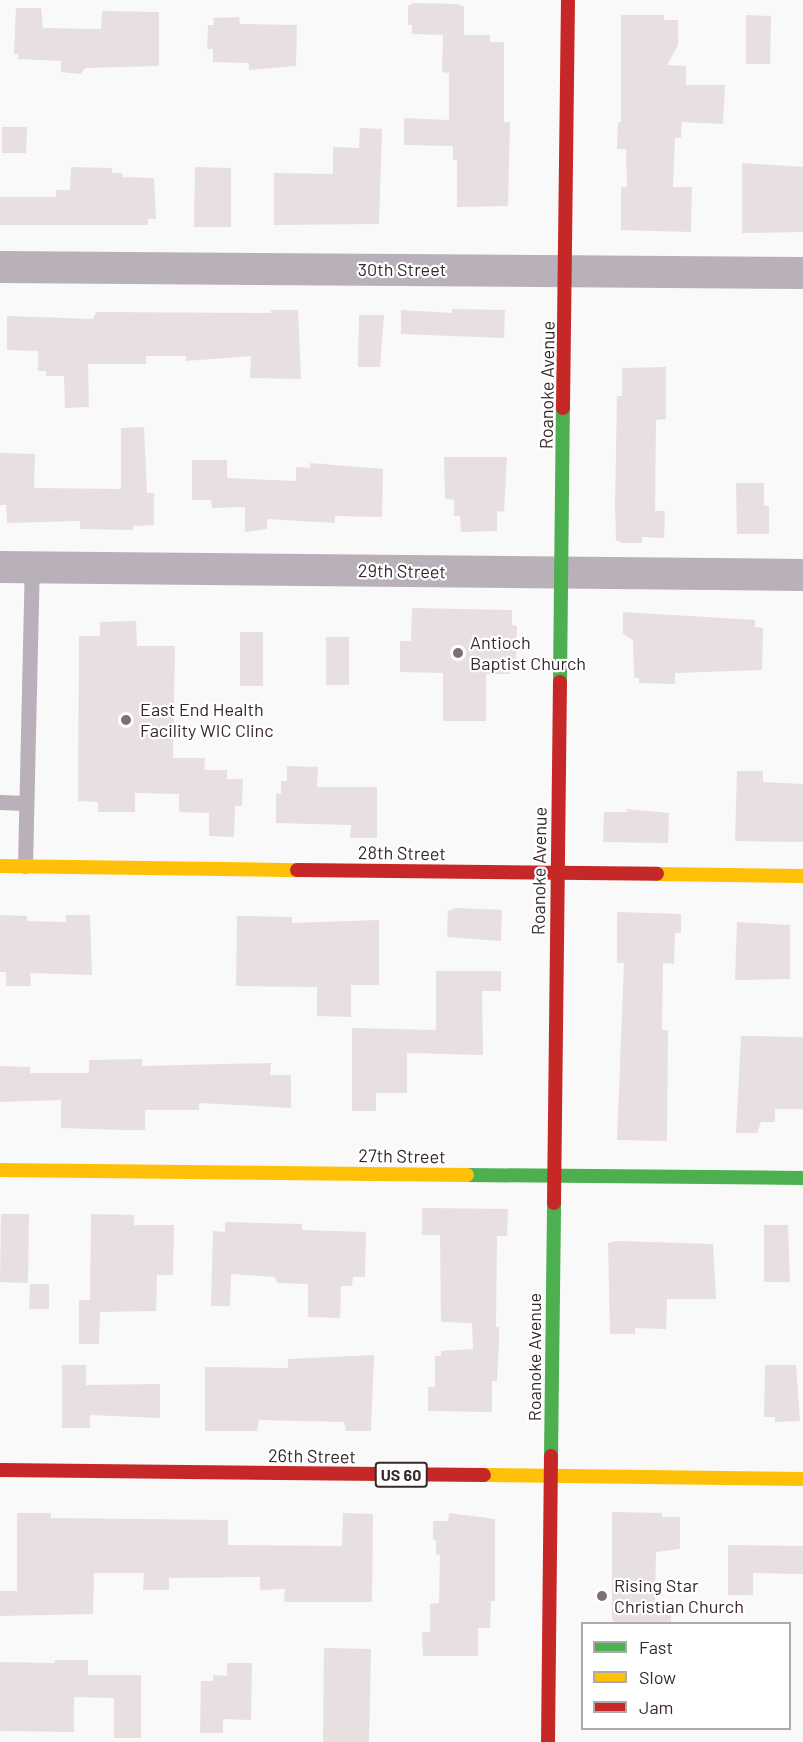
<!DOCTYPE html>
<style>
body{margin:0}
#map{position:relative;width:803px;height:1742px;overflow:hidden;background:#f9f9f9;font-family:Barlow,sans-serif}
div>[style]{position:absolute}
.building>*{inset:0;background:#e8dfe0}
.lane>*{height:15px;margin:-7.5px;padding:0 7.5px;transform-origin:7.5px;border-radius:7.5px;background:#b9b0b9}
.street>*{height:32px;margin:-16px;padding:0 16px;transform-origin:16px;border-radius:16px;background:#b9b0b9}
.fast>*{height:14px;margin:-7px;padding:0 7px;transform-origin:7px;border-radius:7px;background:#4caf50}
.slow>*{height:14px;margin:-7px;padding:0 7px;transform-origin:7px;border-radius:7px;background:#ffc107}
.jam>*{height:14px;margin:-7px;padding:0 7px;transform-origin:7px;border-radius:7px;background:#c62828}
.dots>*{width:16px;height:16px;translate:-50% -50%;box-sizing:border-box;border:3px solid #fff;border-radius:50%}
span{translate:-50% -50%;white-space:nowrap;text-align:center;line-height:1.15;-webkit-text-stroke:4.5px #fff;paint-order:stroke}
.shield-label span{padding:2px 4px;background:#fff;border:2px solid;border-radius:4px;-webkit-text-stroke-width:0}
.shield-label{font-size:16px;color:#37282d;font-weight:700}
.street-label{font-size:18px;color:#37282d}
.poi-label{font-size:18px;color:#37282d}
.left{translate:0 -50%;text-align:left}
.legend{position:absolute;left:581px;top:1622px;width:210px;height:108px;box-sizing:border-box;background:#fff;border:2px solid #afa9ab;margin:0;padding:8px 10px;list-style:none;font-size:18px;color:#37282d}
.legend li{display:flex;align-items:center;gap:12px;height:30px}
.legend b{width:30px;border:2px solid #afa9ab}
</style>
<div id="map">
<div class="building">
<i style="clip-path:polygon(413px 3px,458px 4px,464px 7px,464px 35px,490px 35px,490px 42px,504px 42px,504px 122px,510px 122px,508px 206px,457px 207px,457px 160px,453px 160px,453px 146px,404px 145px,404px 118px,449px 120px,449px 73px,442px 72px,443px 35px,412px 34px,412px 25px,408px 25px,408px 6px)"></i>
<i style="clip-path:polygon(16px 8px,41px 8px,43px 28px,101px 29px,102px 11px,159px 12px,159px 66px,85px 68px,81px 74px,61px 72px,61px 61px,18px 59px,18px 54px,14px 54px)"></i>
<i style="clip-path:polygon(621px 15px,664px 15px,664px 20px,678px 20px,678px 45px,667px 65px,686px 66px,686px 85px,725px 85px,723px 124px,682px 122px,681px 138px,675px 138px,673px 187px,692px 187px,691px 232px,621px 230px,621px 187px,627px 187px,626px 149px,617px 149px,618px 122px,621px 122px)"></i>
<i style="clip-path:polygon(746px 15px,771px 16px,770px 64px,746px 64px)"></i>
<i style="clip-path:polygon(239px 17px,240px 24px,297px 25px,296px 66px,249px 70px,249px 63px,213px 62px,213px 49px,207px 49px,208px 25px,214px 25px,213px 18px)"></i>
<i style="clip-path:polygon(2px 127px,27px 127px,26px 153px,2px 153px)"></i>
<i style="clip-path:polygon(360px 128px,382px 129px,379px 224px,274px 225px,274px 173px,333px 174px,333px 147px,359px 148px)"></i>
<i style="clip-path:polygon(742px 163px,803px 167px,803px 232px,742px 233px)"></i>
<i style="clip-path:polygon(71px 167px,112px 168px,112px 173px,122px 173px,122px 177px,154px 178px,156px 219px,148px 219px,148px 225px,0 225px,0 197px,56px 197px,56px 190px,70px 190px)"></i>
<i style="clip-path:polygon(195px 167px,231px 168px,231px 227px,194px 227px)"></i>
<i style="clip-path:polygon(452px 309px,505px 310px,504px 338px,401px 334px,401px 310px,452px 313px)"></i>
<i style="clip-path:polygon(271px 310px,298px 310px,301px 379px,250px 378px,251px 356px,186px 361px,186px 356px,146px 356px,146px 364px,88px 364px,89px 407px,65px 408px,64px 376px,46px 376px,46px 371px,38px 371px,38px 351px,7px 350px,7px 316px,93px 319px,96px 312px,271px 313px)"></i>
<i style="clip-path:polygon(359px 315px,384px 315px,380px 367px,358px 367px)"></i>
<i style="clip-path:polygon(666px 367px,666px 419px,656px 420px,655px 511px,665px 511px,664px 538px,642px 537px,642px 543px,622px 543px,616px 540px,615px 506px,617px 396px,622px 396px,622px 368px)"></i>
<i style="clip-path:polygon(144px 427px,147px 493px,154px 493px,154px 525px,133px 526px,133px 530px,80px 529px,80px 521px,7px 523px,6px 505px,0 505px,0 453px,35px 454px,34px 488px,121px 489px,121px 428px)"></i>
<i style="clip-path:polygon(444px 457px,507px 457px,504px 512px,497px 511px,497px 531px,461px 532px,460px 516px,454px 516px,454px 500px,445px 499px)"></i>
<i style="clip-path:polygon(192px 460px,227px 460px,227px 478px,296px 481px,296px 467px,310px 468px,310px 463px,383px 469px,382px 517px,335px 516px,335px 523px,267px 519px,267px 529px,245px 532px,245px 507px,212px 508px,211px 500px,192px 500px)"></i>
<i style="clip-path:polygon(736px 483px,764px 483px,764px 506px,769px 506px,769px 534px,737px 534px)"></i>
<i style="clip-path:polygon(412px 608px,512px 610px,512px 625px,517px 626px,516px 665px,511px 666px,510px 674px,486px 674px,486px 721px,443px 721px,443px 673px,400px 672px,400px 641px,411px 641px)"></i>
<i style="clip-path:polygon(623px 612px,755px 620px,755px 627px,763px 628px,762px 670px,675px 673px,675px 684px,639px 683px,639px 678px,634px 678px,633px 640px,623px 634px)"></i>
<i style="clip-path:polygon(136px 621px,137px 646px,175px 646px,173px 758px,205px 758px,204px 770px,227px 770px,227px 779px,243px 779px,242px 806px,235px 806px,234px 837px,209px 836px,209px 813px,179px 812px,179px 794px,135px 793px,135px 812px,98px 812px,98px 802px,78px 801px,79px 636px,100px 636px,100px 622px)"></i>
<i style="clip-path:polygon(240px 632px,263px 632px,263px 686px,240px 686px)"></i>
<i style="clip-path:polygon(326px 637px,349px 637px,349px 685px,326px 685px)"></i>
<i style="clip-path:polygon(287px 766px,318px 767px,317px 787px,377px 787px,377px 838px,350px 838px,351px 825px,276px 823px,276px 793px,281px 794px,281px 781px,287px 781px)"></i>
<i style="clip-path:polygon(737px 771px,763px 771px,763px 782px,803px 784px,803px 842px,735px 841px)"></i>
<i style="clip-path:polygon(627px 809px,669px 813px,668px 843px,603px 842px,604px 812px,627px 812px)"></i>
<i style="clip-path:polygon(456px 908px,502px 910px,501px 941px,447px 937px,448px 911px)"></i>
<i style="clip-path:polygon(617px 912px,681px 914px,681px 933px,675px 933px,674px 964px,663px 963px,662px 1030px,668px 1030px,667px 1141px,617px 1140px,624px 963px,617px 963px)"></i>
<i style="clip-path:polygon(0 915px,27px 916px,27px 921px,66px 922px,66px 915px,90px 915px,92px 975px,30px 973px,31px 986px,6px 986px,6px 972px,0 972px)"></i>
<i style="clip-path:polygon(237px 916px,292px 917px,292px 923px,379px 920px,379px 985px,351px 985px,351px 1017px,317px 1016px,317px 987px,236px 986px)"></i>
<i style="clip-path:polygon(737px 922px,790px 925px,790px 979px,735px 980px)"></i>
<i style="clip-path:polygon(436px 971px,501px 971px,501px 991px,482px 991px,483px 1055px,407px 1053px,407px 1093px,376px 1093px,376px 1111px,352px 1111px,352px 1028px,436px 1030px)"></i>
<i style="clip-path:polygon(741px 1036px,803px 1037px,803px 1109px,775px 1109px,775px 1122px,761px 1122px,757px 1133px,736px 1133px)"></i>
<i style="clip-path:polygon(142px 1059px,142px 1066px,271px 1063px,270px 1075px,291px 1075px,291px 1108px,199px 1103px,199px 1110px,145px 1110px,145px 1130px,123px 1130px,61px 1128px,61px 1100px,0 1102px,0 1066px,30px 1067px,30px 1073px,89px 1073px,89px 1060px)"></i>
<i style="clip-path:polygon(422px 1208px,508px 1209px,507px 1236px,497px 1236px,496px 1327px,499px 1327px,499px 1343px,497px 1381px,492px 1381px,492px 1412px,428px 1411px,428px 1387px,435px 1387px,435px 1356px,441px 1356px,441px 1351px,473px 1349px,472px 1323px,441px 1322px,440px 1235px,422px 1235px)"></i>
<i style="clip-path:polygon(1px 1214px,29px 1214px,28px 1283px,0 1282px)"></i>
<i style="clip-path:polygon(91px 1214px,134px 1215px,134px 1225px,174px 1225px,173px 1275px,157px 1275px,156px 1311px,100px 1312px,99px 1344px,79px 1344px,79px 1300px,90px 1300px)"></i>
<i style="clip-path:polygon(225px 1222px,302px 1224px,302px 1230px,366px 1232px,365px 1277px,353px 1277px,352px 1286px,341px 1286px,340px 1318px,308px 1317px,308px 1284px,277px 1283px,275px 1277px,231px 1274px,230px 1306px,211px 1306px,213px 1231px,225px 1232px)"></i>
<i style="clip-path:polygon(764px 1225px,788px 1225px,790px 1282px,764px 1282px)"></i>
<i style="clip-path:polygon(616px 1241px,713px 1244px,716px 1299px,667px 1299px,666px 1329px,635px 1328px,635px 1334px,610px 1334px,608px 1243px)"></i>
<i style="clip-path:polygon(30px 1284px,49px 1284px,49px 1309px,29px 1309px)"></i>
<i style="clip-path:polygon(374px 1355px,371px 1431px,346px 1431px,344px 1422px,259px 1420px,257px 1431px,205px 1431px,205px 1367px,288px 1368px,288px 1359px)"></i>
<i style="clip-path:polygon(62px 1365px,86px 1365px,86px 1385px,160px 1384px,160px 1418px,90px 1415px,90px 1428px,62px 1428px)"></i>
<i style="clip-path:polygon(765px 1365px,796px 1365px,800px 1421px,775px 1422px,775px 1417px,764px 1417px)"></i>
<i style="clip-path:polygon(612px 1512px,662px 1513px,662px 1517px,680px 1517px,680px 1549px,656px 1552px,655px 1604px,671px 1604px,671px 1623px,615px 1623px,612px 1619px)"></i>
<i style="clip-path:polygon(17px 1513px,51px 1513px,51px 1518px,228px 1520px,228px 1545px,342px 1546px,343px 1513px,373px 1514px,372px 1602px,284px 1602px,285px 1589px,260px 1590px,260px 1577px,169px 1578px,169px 1590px,143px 1590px,144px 1573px,94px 1573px,93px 1614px,0 1616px,0 1591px,17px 1591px)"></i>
<i style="clip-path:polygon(449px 1513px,495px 1519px,495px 1601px,491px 1601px,490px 1628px,478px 1628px,478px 1656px,423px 1656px,422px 1632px,430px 1632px,430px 1604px,439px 1603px,440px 1555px,436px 1554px,436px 1540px,433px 1540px,433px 1521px,448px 1521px)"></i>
<i style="clip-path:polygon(728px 1545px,803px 1546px,803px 1574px,753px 1573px,753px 1595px,728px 1595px)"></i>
<i style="clip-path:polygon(324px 1648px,371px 1649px,369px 1742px,323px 1742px)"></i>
<i style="clip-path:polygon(55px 1660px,88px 1660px,88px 1675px,141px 1675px,141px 1738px,114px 1738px,114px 1698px,74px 1697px,74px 1732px,0 1731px,0 1662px,55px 1663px)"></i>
<i style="clip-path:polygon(227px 1663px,252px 1663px,251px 1720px,223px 1719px,223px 1733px,200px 1733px,201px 1681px,213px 1681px,213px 1675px,227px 1676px)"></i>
</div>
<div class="lane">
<i style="left:0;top:802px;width:26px;rotate:2deg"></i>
<i style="left:25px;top:866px;width:299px;rotate:-88.7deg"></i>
</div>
<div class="street">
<i style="left:0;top:267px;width:803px;rotate:0.43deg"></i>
<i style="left:0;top:567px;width:803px;rotate:0.57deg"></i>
</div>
<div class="fast">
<i style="left:560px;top:682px;width:274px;rotate:-89.4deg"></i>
<i style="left:467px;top:1175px;width:336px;rotate:0.5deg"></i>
<i style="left:551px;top:1456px;width:253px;rotate:-89.3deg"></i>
</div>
<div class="slow">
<i style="left:0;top:866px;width:297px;rotate:0.8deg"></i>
<i style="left:657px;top:874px;width:146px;rotate:0.8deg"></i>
<i style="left:0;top:1170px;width:467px;rotate:0.6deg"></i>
<i style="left:484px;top:1475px;width:319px;rotate:0.7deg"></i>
</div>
<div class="jam">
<i style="left:563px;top:408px;width:408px;rotate:-89.3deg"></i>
<i style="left:297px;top:870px;width:360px;rotate:0.6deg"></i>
<i style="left:554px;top:1203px;width:521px;rotate:-89.34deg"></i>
<i style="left:0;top:1470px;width:484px;rotate:0.6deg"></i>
<i style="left:548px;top:1742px;width:286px;rotate:-89.4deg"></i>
</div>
<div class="dots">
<i style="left:458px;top:653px;background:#7b7174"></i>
<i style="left:126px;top:720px;background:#7b7174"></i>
<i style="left:602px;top:1596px;background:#7b7174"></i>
</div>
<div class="shield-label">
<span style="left:401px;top:1475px">US 60</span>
</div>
<div class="street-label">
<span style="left:402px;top:269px">30th Street</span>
<span style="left:547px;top:385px;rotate:-89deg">Roanoke Avenue</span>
<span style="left:402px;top:571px;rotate:1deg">29th Street</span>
<span style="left:402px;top:853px;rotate:1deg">28th Street</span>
<span style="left:539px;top:871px;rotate:-89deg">Roanoke Avenue</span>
<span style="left:402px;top:1156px;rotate:1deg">27th Street</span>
<span style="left:534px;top:1357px;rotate:-90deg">Roanoke Avenue</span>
<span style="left:312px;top:1456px;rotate:1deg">26th Street</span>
</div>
<div class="poi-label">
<span class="left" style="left:470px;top:653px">Antioch<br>Baptist Church</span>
<span class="left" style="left:140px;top:720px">East End Health<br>Facility WIC Clinc</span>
<span class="left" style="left:614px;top:1596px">Rising Star<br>Christian Church</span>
</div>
<ul class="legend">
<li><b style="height:8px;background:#4caf50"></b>Fast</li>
<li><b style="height:8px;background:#ffc107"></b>Slow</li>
<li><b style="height:8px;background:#c62828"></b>Jam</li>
</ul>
</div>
